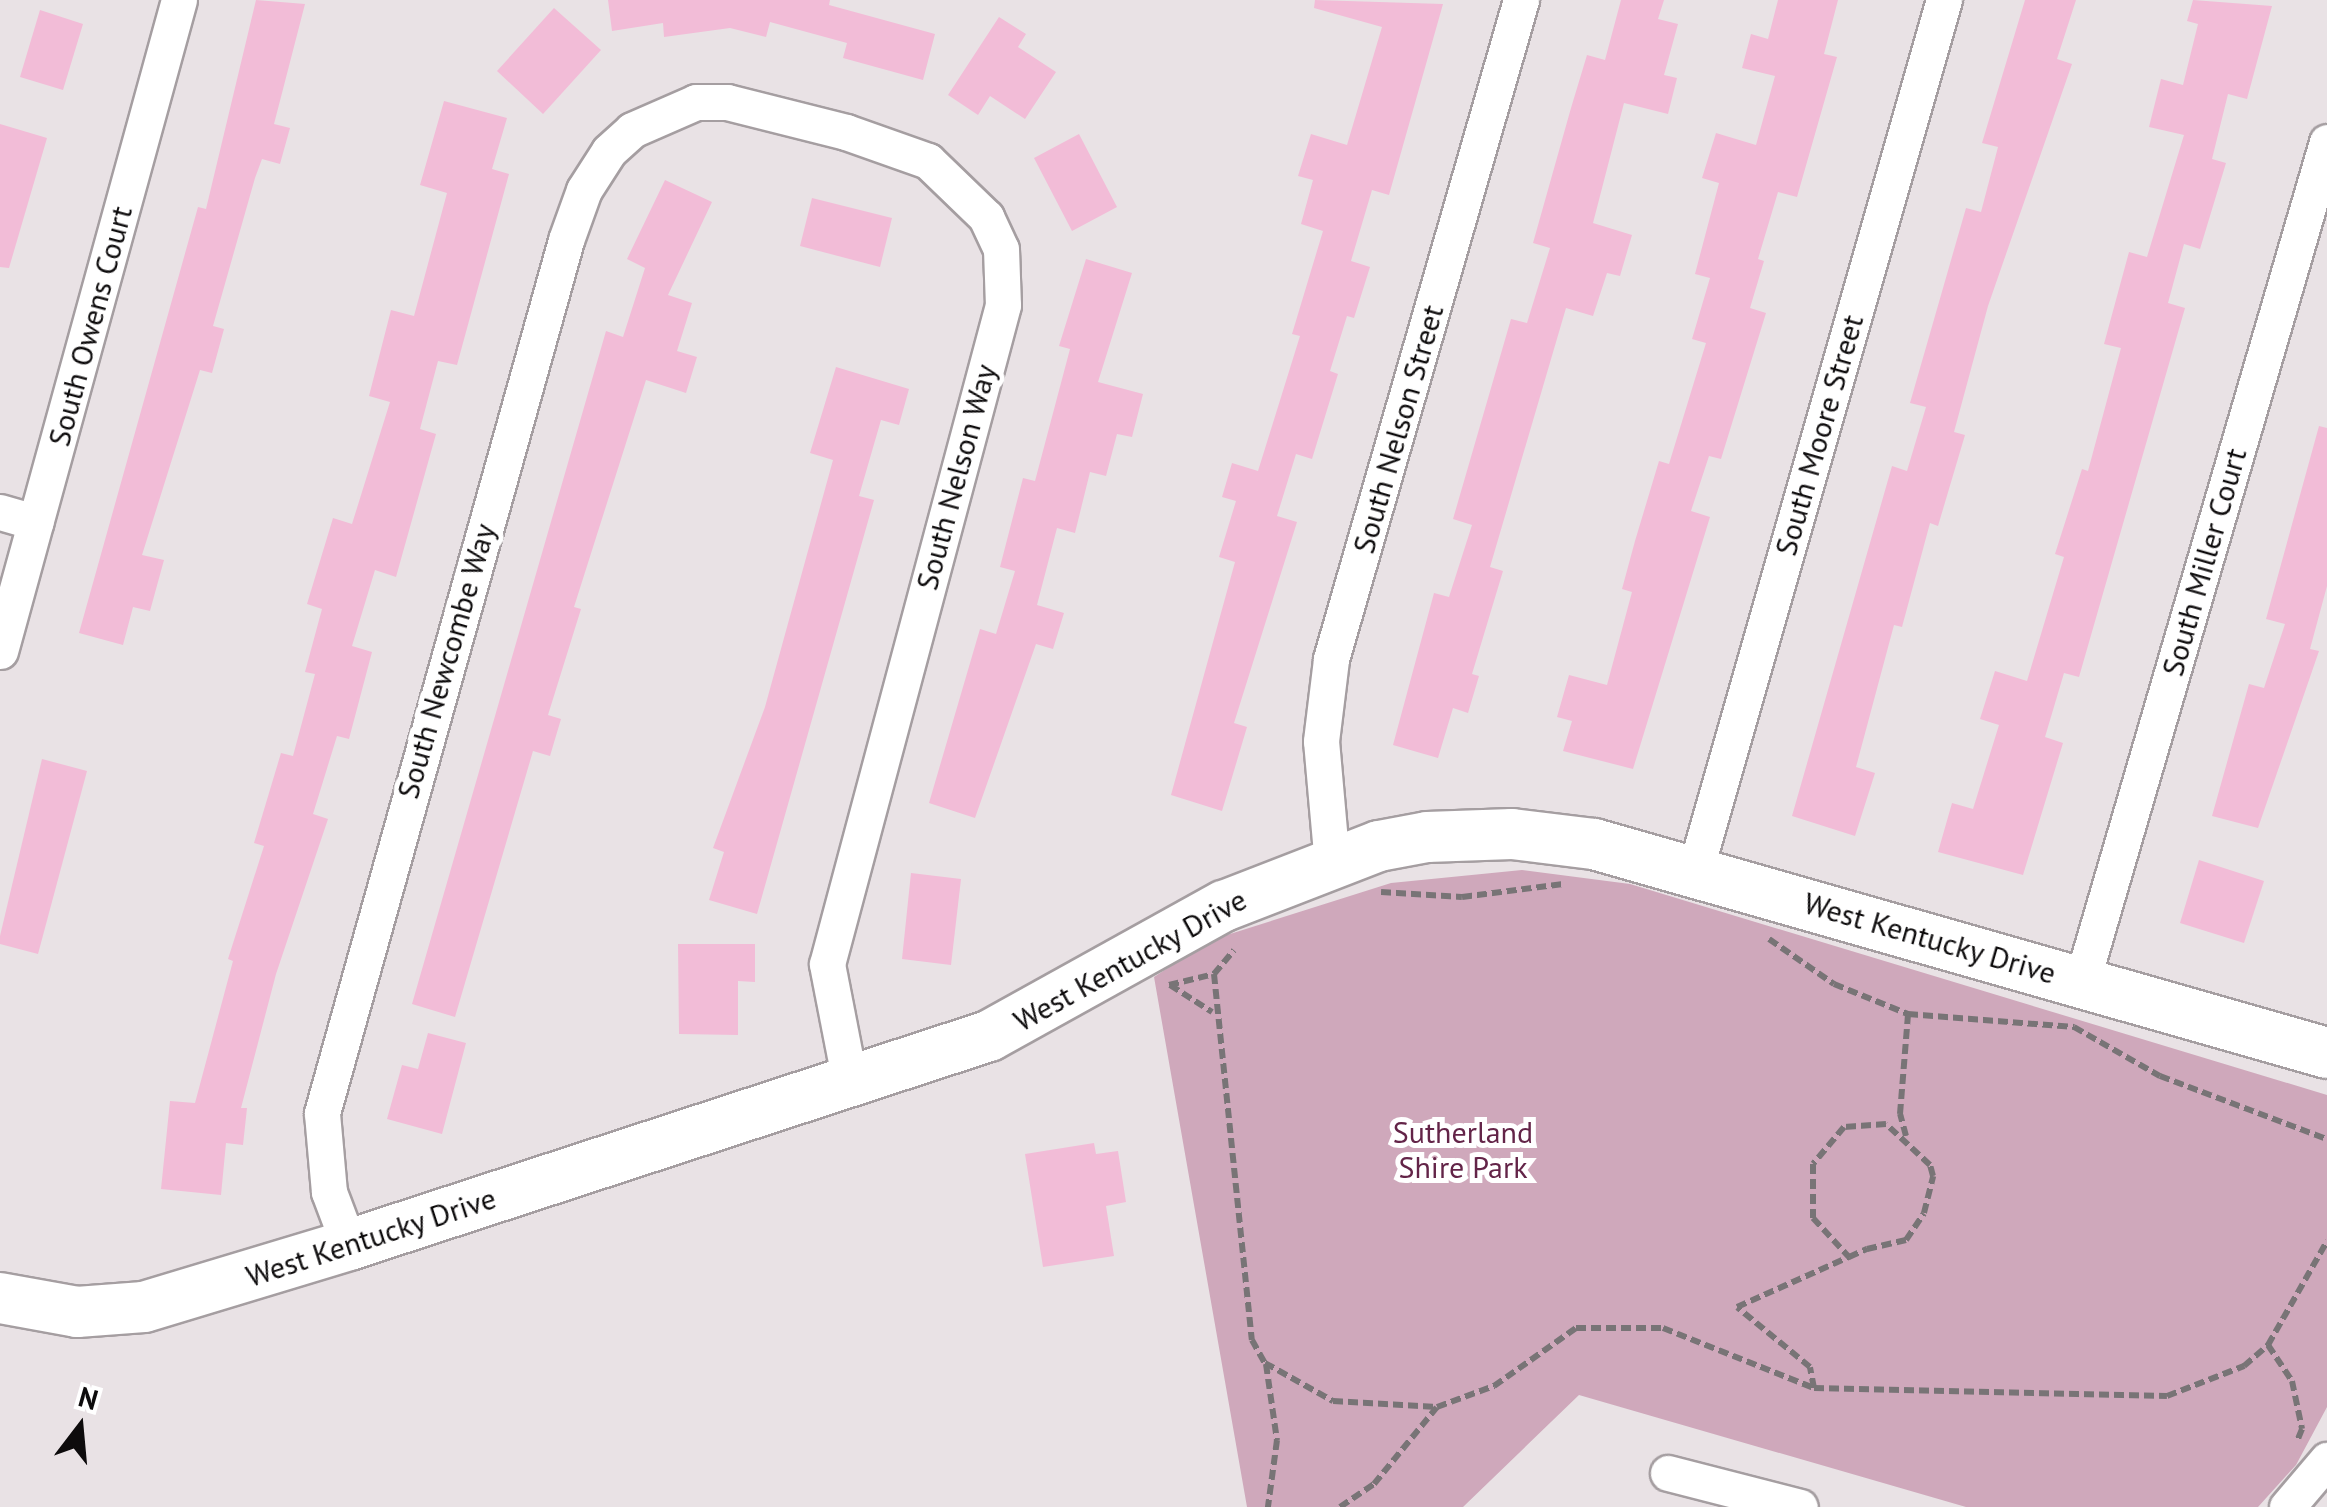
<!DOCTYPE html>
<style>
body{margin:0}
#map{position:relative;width:2327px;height:1507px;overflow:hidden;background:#e9e2e5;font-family:"PT Sans",sans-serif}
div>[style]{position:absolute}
.green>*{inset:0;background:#cfa8bb}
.building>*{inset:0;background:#f2bcd7}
.path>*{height:6px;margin-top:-3px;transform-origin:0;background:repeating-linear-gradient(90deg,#787476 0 10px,transparent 0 15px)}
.roads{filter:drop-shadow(2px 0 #a59ea1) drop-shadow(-2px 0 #a59ea1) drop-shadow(0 2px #a59ea1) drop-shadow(0 -2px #a59ea1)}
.street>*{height:35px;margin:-17.5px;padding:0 17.5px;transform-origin:17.5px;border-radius:17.5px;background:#fff}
.secondary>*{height:50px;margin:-25px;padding:0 25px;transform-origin:25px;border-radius:25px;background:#fff}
span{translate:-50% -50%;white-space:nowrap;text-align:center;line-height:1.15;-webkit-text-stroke:10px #fff;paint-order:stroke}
.street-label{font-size:30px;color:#0d0b0c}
.park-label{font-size:30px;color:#632448}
.north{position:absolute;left:30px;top:1377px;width:100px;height:100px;-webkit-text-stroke:8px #fff;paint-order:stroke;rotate:16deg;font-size:28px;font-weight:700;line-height:40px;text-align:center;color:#0d0b0c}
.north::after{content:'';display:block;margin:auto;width:35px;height:45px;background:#0d0b0c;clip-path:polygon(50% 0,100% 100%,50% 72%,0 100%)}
</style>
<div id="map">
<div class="green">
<i style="clip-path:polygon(1522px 870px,1630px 884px,2327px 1095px,2327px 1407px,2296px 1465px,2258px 1507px,1966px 1507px,1579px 1395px,1463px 1507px,1247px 1507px,1154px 977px,1211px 940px,1391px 883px)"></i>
</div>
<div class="building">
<i style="clip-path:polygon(256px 0,305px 4px,274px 124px,290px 128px,280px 164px,262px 159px,255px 178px,213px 326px,224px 329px,212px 373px,200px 370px,142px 555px,164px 560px,150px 611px,133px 607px,123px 645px,79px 633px,198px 207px,206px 209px)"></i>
<i style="clip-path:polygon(608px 0,830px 0,829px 5px,935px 34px,923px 80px,843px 58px,847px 43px,770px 22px,766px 37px,730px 28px,664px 37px,663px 23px,612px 31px)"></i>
<i style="clip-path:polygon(1315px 0,1443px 4px,1389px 195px,1372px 190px,1351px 261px,1370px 267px,1354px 318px,1347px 316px,1330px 371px,1338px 374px,1312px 459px,1296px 454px,1277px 516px,1297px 522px,1234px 723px,1247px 727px,1222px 811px,1171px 795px,1235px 562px,1219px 557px,1236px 501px,1222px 497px,1232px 463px,1258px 471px,1300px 336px,1292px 334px,1323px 231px,1301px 224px,1313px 180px,1298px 176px,1311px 134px,1347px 145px,1382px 27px,1314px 8px)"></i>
<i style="clip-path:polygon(1621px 0,1664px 0,1658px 19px,1678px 24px,1664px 75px,1677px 78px,1668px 114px,1624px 103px,1593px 223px,1632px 235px,1620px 276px,1607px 273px,1593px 316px,1566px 308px,1490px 567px,1503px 571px,1472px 674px,1479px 676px,1468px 713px,1453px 708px,1438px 758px,1393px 745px,1434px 593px,1449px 597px,1472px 525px,1453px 519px,1511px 319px,1527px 323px,1550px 248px,1533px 243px,1571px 108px,1587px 55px,1605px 60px)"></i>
<i style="clip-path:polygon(1778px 0,1838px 0,1824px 54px,1837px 57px,1797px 197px,1778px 192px,1758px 259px,1764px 261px,1750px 308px,1766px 313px,1721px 459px,1709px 456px,1691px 511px,1710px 517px,1633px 769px,1563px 751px,1572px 721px,1557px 717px,1569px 675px,1607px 685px,1632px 592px,1622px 589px,1635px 541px,1659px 461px,1669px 464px,1706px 343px,1692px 339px,1710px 278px,1695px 274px,1719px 183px,1702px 178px,1716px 133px,1756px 145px,1775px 76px,1742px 68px,1751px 34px,1768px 39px)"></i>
<i style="clip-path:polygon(2025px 0,2076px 0,2057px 59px,2072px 64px,1988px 306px,1954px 432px,1965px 435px,1938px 526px,1930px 523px,1902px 627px,1894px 625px,1856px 767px,1875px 773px,1855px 836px,1792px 816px,1892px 466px,1907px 471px,1926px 407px,1910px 403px,1966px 208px,1981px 212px,1998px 147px,1982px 143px)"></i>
<i style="clip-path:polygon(2193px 0,2272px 6px,2247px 99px,2228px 94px,2212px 159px,2226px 163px,2200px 249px,2184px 244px,2168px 303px,2185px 308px,2079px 677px,2064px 673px,2045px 737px,2063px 743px,2023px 875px,1938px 852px,1952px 803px,1973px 809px,1999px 725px,1980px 719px,1995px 671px,2027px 681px,2064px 557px,2055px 554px,2082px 469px,2088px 471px,2121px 348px,2104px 344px,2129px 252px,2147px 257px,2184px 135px,2149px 127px,2161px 79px,2183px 85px,2198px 24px,2187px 21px)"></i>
<i style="clip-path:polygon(554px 8px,601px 50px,543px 114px,497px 71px)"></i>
<i style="clip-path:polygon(40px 10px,83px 24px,63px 90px,20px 77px)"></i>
<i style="clip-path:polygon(999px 17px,1026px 34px,1018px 47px,1056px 72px,1025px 119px,990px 96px,978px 115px,948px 95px)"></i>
<i style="clip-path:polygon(444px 101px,507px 118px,492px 169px,509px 174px,457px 365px,438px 361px,420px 429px,436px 434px,396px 577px,375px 570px,352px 646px,372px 652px,349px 739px,337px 736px,313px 814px,328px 819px,276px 974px,241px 1108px,247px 1108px,243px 1145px,226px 1143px,221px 1195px,161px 1189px,170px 1101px,195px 1103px,233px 961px,228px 959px,264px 846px,254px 843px,281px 753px,293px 756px,315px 674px,305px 672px,322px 609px,307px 604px,333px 518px,352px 524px,390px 402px,369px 396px,391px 310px,414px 316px,447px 193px,420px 185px)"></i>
<i style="clip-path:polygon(0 124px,47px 138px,9px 268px,0 267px)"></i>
<i style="clip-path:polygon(1079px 134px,1117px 207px,1072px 231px,1034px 158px)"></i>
<i style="clip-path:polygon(665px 180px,712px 202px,668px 295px,692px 303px,677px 351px,697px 357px,686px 393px,646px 380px,574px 607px,581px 609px,548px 715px,561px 719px,550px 756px,533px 751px,455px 1017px,412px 1004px,606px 331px,623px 337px,645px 268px,627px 259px)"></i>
<i style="clip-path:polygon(812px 198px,892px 218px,880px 267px,800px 246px)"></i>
<i style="clip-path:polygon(1086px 259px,1132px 273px,1098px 382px,1143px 394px,1132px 437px,1117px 434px,1106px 476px,1090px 472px,1075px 533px,1057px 528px,1037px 605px,1064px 613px,1053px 649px,1036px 644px,975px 818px,929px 803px,980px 629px,996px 634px,1015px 571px,1000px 567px,1023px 478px,1035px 481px,1070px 349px,1059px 346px)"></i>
<i style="clip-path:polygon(836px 367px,909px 389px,899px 425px,881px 420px,859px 496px,874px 500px,757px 914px,709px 900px,724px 852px,713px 848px,765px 707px,833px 460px,810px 453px)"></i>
<i style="clip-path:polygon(2319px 426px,2327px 428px,2327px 586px,2310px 649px,2319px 651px,2258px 828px,2212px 816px,2249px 684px,2264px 688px,2285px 624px,2266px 619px)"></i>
<i style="clip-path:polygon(42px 759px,87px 771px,38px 954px,0 944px,0 936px)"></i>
<i style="clip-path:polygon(2199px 860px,2264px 881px,2244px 943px,2180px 923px)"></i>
<i style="clip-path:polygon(911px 873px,961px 879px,951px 965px,902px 959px)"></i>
<i style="clip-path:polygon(678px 944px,755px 944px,755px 982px,738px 981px,738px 1035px,679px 1034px)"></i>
<i style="clip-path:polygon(428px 1033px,466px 1043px,442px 1134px,387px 1119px,402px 1065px,418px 1069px)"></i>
<i style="clip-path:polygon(1094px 1143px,1096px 1154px,1118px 1151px,1126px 1202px,1106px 1206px,1114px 1256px,1043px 1267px,1025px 1154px)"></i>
</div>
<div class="path">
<i style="left:1381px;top:892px;width:81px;rotate:3.5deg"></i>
<i style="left:1462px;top:897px;width:102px;rotate:-7.3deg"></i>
<i style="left:1769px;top:939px;width:79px;rotate:34.7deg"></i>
<i style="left:1834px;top:984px;width:80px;rotate:22.1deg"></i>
<i style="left:1908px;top:1014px;width:167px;rotate:4.5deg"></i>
<i style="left:2074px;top:1027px;width:99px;rotate:29.7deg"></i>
<i style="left:2160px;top:1076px;width:178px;rotate:20.7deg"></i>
<i style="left:1214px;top:974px;width:368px;rotate:84.1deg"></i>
<i style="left:1252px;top:1340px;width:26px;rotate:61deg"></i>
<i style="left:1265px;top:1363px;width:78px;rotate:29.2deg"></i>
<i style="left:1333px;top:1401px;width:104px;rotate:3.3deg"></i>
<i style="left:1437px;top:1407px;width:61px;rotate:-20.2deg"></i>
<i style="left:1494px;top:1386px;width:100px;rotate:-35.3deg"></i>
<i style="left:1576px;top:1328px;width:87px"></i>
<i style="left:1663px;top:1328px;width:162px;rotate:21.7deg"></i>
<i style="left:1814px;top:1388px;width:353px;rotate:1.3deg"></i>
<i style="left:2167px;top:1396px;width:83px;rotate:-21.3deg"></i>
<i style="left:2244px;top:1366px;width:32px;rotate:-41deg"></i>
<i style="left:2268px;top:1345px;width:120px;rotate:-60.4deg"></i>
<i style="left:1169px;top:985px;width:46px;rotate:-13.7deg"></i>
<i style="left:1214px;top:974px;width:31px;rotate:-50deg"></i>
<i style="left:1170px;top:985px;width:50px;rotate:32.7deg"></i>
<i style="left:1906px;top:1136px;width:23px;rotate:-105deg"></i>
<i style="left:1900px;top:1114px;width:100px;rotate:-85.4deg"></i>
<i style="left:2268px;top:1345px;width:43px;rotate:56.3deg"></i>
<i style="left:2292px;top:1381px;width:49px;rotate:78.2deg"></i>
<i style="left:2302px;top:1429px;width:11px;rotate:112deg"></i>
<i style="left:1266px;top:1364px;width:77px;rotate:81.8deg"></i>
<i style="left:1277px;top:1440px;width:68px;rotate:97.7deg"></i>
<i style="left:1814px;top:1388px;width:21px;rotate:-101deg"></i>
<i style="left:1810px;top:1367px;width:94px;rotate:-140.6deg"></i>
<i style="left:1737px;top:1307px;width:123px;rotate:-24.1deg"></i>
<i style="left:1849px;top:1257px;width:20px;rotate:-24deg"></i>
<i style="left:1867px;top:1249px;width:40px;rotate:-13deg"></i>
<i style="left:1906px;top:1240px;width:32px;rotate:-56deg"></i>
<i style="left:1924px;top:1213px;width:38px;rotate:-76deg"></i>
<i style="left:1933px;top:1176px;width:11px;rotate:-105deg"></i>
<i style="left:1930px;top:1165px;width:60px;rotate:-137deg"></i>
<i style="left:1886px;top:1124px;width:42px;rotate:175.9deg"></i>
<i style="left:1844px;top:1127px;width:48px;rotate:130deg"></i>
<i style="left:1813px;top:1164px;width:54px;rotate:90deg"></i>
<i style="left:1813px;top:1218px;width:53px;rotate:47.3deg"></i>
<i style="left:1340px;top:1507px;width:41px;rotate:-34.1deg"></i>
<i style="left:1374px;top:1484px;width:99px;rotate:-50.7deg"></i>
</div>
<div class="roads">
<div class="street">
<i style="left:0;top:512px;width:37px;rotate:16deg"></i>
<i style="left:0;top:651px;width:675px;rotate:-74.63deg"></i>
<i style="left:1332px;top:864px;width:123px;rotate:-95.1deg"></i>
<i style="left:1321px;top:741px;width:83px;rotate:-83deg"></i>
<i style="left:1331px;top:659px;width:686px;rotate:-73.92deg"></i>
<i style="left:1695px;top:871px;width:906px;rotate:-74.05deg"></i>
<i style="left:2082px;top:981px;width:874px;rotate:-73.72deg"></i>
<i style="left:349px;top:1245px;width:57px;rotate:-110.7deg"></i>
<i style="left:329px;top:1192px;width:79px;rotate:-95.1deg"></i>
<i style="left:322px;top:1113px;width:906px;rotate:-74.38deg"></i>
<i style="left:566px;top:240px;width:53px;rotate:-70.2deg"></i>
<i style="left:584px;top:190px;width:46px;rotate:-57.3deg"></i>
<i style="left:609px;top:151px;width:31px;rotate:-42deg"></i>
<i style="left:632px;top:130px;width:70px;rotate:-23.6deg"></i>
<i style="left:696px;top:102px;width:31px"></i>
<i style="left:727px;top:102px;width:123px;rotate:14.1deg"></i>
<i style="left:846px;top:132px;width:87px;rotate:19.5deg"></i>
<i style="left:928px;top:161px;width:81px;rotate:44deg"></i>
<i style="left:986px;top:217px;width:35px;rotate:65deg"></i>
<i style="left:1001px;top:249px;width:56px;rotate:88deg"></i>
<i style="left:1003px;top:305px;width:682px;rotate:104.95deg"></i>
<i style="left:827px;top:964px;width:120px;rotate:79deg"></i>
<i style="left:1668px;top:1473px;width:136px;rotate:14.4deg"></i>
<i style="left:2287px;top:1507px;width:62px;rotate:-49.6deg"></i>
</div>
<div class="secondary">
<i style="left:0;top:1298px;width:78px;rotate:10.3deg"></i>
<i style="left:77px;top:1312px;width:67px;rotate:-4.3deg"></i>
<i style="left:144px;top:1307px;width:214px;rotate:-16.8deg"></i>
<i style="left:349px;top:1245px;width:673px;rotate:-18.09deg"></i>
<i style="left:989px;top:1036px;width:269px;rotate:-29deg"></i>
<i style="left:1224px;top:906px;width:166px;rotate:-21.2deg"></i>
<i style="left:1379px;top:846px;width:49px;rotate:-10.6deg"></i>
<i style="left:1427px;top:837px;width:85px;rotate:-2deg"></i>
<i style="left:1512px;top:834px;width:83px;rotate:7deg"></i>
<i style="left:1594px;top:844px;width:762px;rotate:15.91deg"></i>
</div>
</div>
<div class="street-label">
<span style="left:90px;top:326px;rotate:-75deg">South Owens Court</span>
<span style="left:1398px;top:429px;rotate:-74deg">South Nelson Street</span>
<span style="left:1819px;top:435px;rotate:-74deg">South Moore Street</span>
<span style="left:956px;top:477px;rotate:-75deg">South Nelson Way</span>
<span style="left:2204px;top:562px;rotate:-74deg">South Miller Court</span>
<span style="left:446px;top:661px;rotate:-74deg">South Newcombe Way</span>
<span style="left:1930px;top:938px;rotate:16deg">West Kentucky Drive</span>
<span style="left:1130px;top:960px;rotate:-29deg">West Kentucky Drive</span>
<span style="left:371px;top:1237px;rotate:-18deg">West Kentucky Drive</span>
</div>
<div class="park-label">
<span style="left:1463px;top:1149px">Sutherland<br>Shire Park</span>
</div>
<div class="north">N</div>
</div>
